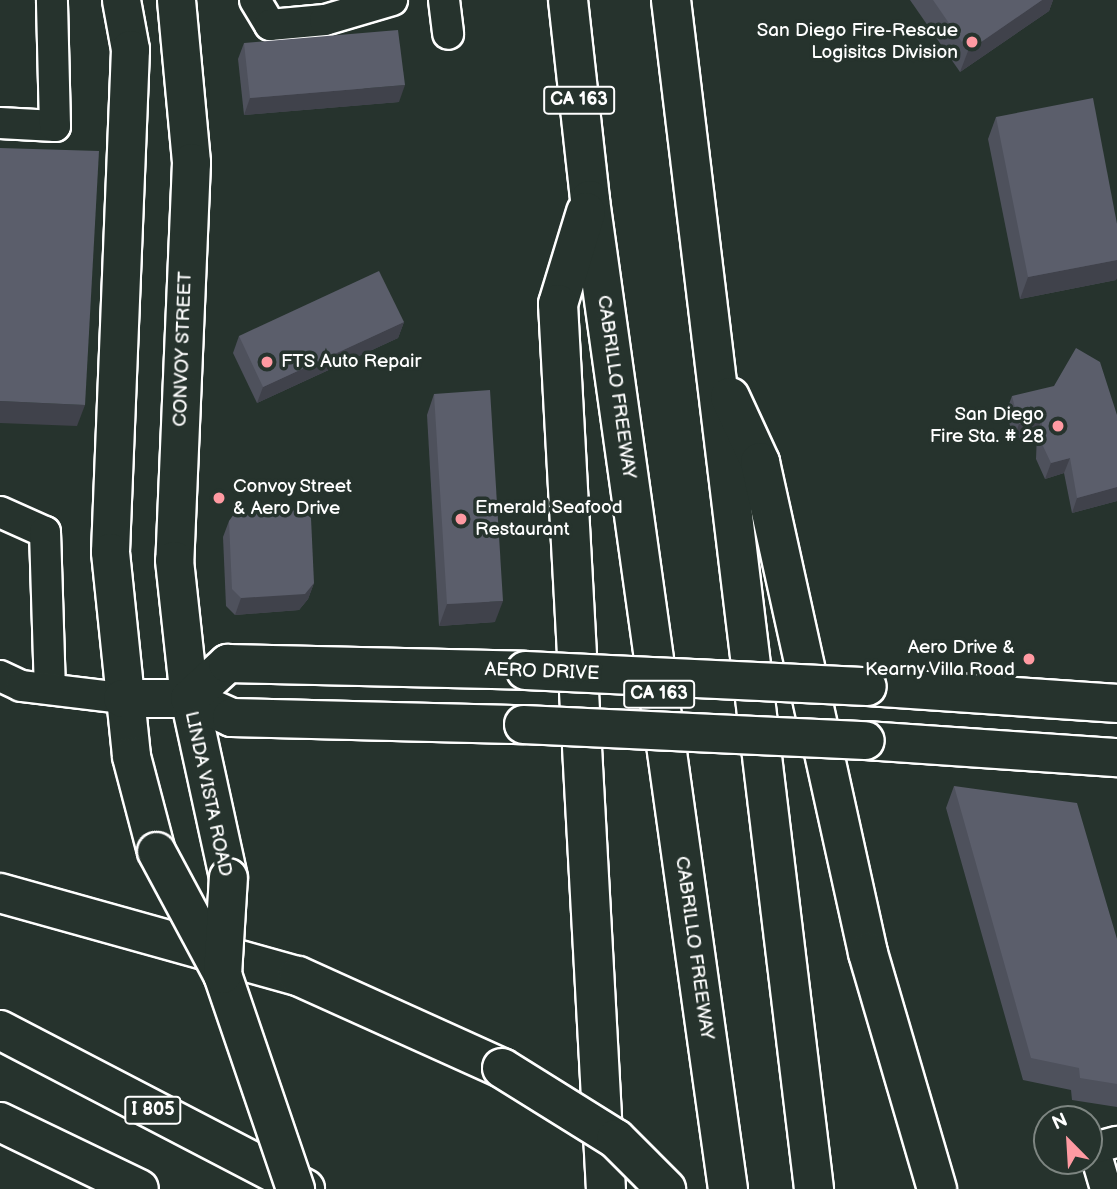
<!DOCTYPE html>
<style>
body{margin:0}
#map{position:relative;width:1117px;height:1189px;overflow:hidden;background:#26332d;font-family:"Balsamiq Sans",sans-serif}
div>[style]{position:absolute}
.roads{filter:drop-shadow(2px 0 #fff) drop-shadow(-2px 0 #fff) drop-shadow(0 2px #fff) drop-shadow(0 -2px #fff)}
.minor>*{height:30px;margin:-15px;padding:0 15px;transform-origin:15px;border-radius:15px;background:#26332d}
.major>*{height:37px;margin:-18.5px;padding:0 18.5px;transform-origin:18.5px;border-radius:18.5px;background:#26332d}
.highway>*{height:38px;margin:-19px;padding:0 19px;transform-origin:19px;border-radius:19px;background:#26332d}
.bridges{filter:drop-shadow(2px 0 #fff) drop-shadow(-2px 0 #fff) drop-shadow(0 2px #fff) drop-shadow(0 -2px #fff)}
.major-bridge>*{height:37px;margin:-18.5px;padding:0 18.5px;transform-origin:18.5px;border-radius:18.5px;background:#26332d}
.highway-bridge>*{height:38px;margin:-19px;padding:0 19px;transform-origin:19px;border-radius:19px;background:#26332d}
.wall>*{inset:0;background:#4e515c}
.shaded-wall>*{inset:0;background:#40424b}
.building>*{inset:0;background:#5b5e6b}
.dots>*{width:19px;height:19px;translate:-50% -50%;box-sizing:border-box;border:4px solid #26332d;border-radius:50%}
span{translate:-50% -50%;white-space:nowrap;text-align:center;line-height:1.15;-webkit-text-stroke:7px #26332d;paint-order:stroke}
.shield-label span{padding:2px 5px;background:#26332d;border:2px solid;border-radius:5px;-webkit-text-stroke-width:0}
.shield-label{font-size:18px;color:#fff;font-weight:700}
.poi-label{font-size:19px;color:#fff}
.right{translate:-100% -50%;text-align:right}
.left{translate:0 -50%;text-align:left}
.street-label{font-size:19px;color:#fff}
.north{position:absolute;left:1033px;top:1105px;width:70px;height:70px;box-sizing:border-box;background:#26332d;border:2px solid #7d8581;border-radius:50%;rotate:336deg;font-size:19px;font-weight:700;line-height:28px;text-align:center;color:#fff}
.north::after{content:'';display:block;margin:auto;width:24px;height:32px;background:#ff9aa2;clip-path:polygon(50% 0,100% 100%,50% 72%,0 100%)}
</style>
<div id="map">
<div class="roads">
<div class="minor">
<i style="left:255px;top:0;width:29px;rotate:59deg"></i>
<i style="left:270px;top:25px;width:55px;rotate:-5.2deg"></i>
<i style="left:325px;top:20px;width:70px;rotate:-16.6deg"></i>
<i style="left:444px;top:0;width:34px;rotate:83deg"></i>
<i style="left:0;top:123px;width:55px;rotate:3.1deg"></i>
<i style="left:55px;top:126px;width:126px;rotate:-91.4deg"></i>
<i style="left:0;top:512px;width:49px;rotate:24deg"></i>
<i style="left:45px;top:532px;width:157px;rotate:88.2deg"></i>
<i style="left:0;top:676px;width:23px;rotate:25deg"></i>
<i style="left:21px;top:686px;width:102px;rotate:6.8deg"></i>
<i style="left:1106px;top:1189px;width:43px;rotate:-106.3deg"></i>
<i style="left:1094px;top:1148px;width:24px;rotate:-15deg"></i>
</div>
<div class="major">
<i style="left:121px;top:0;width:50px;rotate:79.6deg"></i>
<i style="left:130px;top:49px;width:503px;rotate:92.28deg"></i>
<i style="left:110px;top:552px;width:205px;rotate:84.1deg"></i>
<i style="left:131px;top:756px;width:98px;rotate:75.3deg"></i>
<i style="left:176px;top:0;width:163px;rotate:84.7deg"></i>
<i style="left:191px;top:162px;width:398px;rotate:92.4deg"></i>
<i style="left:174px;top:560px;width:139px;rotate:83.8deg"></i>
<i style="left:189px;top:698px;width:183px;rotate:77.7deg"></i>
<i style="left:867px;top:686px;width:251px;rotate:3.9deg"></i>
<i style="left:122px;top:698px;width:67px"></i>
<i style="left:189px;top:698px;width:46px;rotate:24.3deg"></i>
<i style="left:231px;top:717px;width:292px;rotate:1.4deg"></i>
<i style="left:189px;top:698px;width:52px;rotate:-42.6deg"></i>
<i style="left:227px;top:663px;width:298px;rotate:1.3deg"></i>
<i style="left:865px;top:740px;width:253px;rotate:3.9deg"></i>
</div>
<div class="highway">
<i style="left:568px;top:0;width:201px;rotate:83.7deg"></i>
<i style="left:590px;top:200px;width:999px;rotate:82.06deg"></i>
<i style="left:671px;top:0;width:1198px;rotate:83.14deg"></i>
<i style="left:586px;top:212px;width:96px;rotate:106.9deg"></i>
<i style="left:558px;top:304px;width:886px;rotate:86.9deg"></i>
<i style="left:730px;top:397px;width:72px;rotate:65.2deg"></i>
<i style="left:760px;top:462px;width:503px;rotate:77.59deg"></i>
<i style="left:868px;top:953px;width:246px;rotate:73.7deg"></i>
<i style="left:0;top:893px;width:309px;rotate:15.6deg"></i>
<i style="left:298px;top:976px;width:224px;rotate:24.3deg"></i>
<i style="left:0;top:1030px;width:344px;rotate:27.5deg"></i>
<i style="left:0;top:1122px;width:154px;rotate:25.7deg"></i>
</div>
</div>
<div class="bridges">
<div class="major-bridge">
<i style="left:525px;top:670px;width:342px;rotate:2.7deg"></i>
<i style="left:523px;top:724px;width:342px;rotate:2.7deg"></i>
<i style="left:156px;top:851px;width:140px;rotate:61.8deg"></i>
<i style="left:222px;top:974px;width:227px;rotate:71.2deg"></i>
<i style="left:222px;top:974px;width:97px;rotate:-86.5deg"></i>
</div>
<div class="highway-bridge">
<i style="left:502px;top:1068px;width:134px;rotate:31.9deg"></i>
<i style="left:616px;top:1139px;width:71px;rotate:45deg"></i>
</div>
</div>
<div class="wall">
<i style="clip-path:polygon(910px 0,1053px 0,1049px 11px,960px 72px)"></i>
<i style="clip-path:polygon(244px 43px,399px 102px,244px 115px,238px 59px)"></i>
<i style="clip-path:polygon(996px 117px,1117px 224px,1117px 277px,1116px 280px,1020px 299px,988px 139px)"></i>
<i style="clip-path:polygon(404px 322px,398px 338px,257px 403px,233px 353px,239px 336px)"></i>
<i style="clip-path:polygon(434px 394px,495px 622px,439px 626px,427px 415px)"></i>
<i style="clip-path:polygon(1012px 396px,1117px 415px,1117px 501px,1072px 513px,1064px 473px,1045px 479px,1036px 459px,1037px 433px,1014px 439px,1006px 412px)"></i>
<i style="clip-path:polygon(229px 521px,314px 583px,308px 599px,299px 610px,235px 615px,226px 606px,223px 537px)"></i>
<i style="clip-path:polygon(954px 786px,1117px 939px,1117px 1107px,1072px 1100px,1071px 1090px,1023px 1080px,946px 808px)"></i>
</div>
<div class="shaded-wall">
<i style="clip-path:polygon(1042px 0,1053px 0,1049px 11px,960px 72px,968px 51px)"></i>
<i style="clip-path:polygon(405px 85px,399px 102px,244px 115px,250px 98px)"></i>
<i style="clip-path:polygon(1117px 260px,1117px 277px,1116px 280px,1020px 299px,1028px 277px)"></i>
<i style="clip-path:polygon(404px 322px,398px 338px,257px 403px,263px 387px)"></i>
<i style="clip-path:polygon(0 401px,85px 405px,77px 426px,0 423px)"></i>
<i style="clip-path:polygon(1042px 417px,1037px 433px,1014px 439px,1019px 424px)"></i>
<i style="clip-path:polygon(1070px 458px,1064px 473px,1045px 479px,1051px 463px)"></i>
<i style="clip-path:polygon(1117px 487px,1117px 501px,1072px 513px,1077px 498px)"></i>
<i style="clip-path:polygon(314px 583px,308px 599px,299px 610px,235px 615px,241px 598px)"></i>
<i style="clip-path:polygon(503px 601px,495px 622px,439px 626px,447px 604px)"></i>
</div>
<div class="building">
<i style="clip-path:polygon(933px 0,1042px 0,968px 51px)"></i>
<i style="clip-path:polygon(398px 30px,405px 85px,250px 98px,244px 43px)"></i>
<i style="clip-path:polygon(1093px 98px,1117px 224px,1117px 260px,1028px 277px,996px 117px)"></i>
<i style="clip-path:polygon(0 148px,99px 151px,85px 405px,0 401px)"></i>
<i style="clip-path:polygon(379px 271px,404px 322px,263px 387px,239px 336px)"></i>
<i style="clip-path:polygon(1076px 348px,1100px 362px,1117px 415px,1117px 487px,1077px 498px,1070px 458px,1051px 463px,1042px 444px,1042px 417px,1019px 424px,1012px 396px,1054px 386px)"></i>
<i style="clip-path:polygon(490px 390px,503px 601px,447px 604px,434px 394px)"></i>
<i style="clip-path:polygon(303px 510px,311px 518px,314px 583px,305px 594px,241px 598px,232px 589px,229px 521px,234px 514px)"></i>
<i style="clip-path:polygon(954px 786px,1077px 803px,1117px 939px,1117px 1084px,1080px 1078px,1079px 1068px,1031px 1058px)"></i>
</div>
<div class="dots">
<i style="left:972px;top:42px;background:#ff9aa2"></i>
<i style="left:267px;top:362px;background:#ff9aa2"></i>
<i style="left:1058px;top:426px;background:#ff9aa2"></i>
<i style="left:219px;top:498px;background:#ff9aa2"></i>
<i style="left:461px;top:519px;background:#ff9aa2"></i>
<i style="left:1029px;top:659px;background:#ff9aa2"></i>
</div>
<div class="shield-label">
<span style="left:579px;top:100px">CA 163</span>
<span style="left:659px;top:694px">CA 163</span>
<span style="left:153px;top:1110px">I 805</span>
</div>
<div class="poi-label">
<span class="right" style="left:958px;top:42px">San Diego Fire-Rescue<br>Logisitcs Division</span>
<span class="left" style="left:281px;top:362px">FTS Auto Repair</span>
<span class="right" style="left:1044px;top:426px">San Diego<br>Fire Sta. # 28</span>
<span class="left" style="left:233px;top:498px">Convoy Street<br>&amp; Aero Drive</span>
<span class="left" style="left:475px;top:519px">Emerald Seafood<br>Restaurant</span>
<span class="right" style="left:1015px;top:659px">Aero Drive &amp;<br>Kearny Villa Road</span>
</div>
<div class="street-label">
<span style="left:183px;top:349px;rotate:-88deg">CONVOY STREET</span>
<span style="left:616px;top:387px;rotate:82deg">CABRILLO FREEWAY</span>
<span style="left:542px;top:672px;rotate:2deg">AERO DRIVE</span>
<span style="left:208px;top:794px;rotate:78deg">LINDA VISTA ROAD</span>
<span style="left:694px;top:948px;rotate:82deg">CABRILLO FREEWAY</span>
</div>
<div class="north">N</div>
</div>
